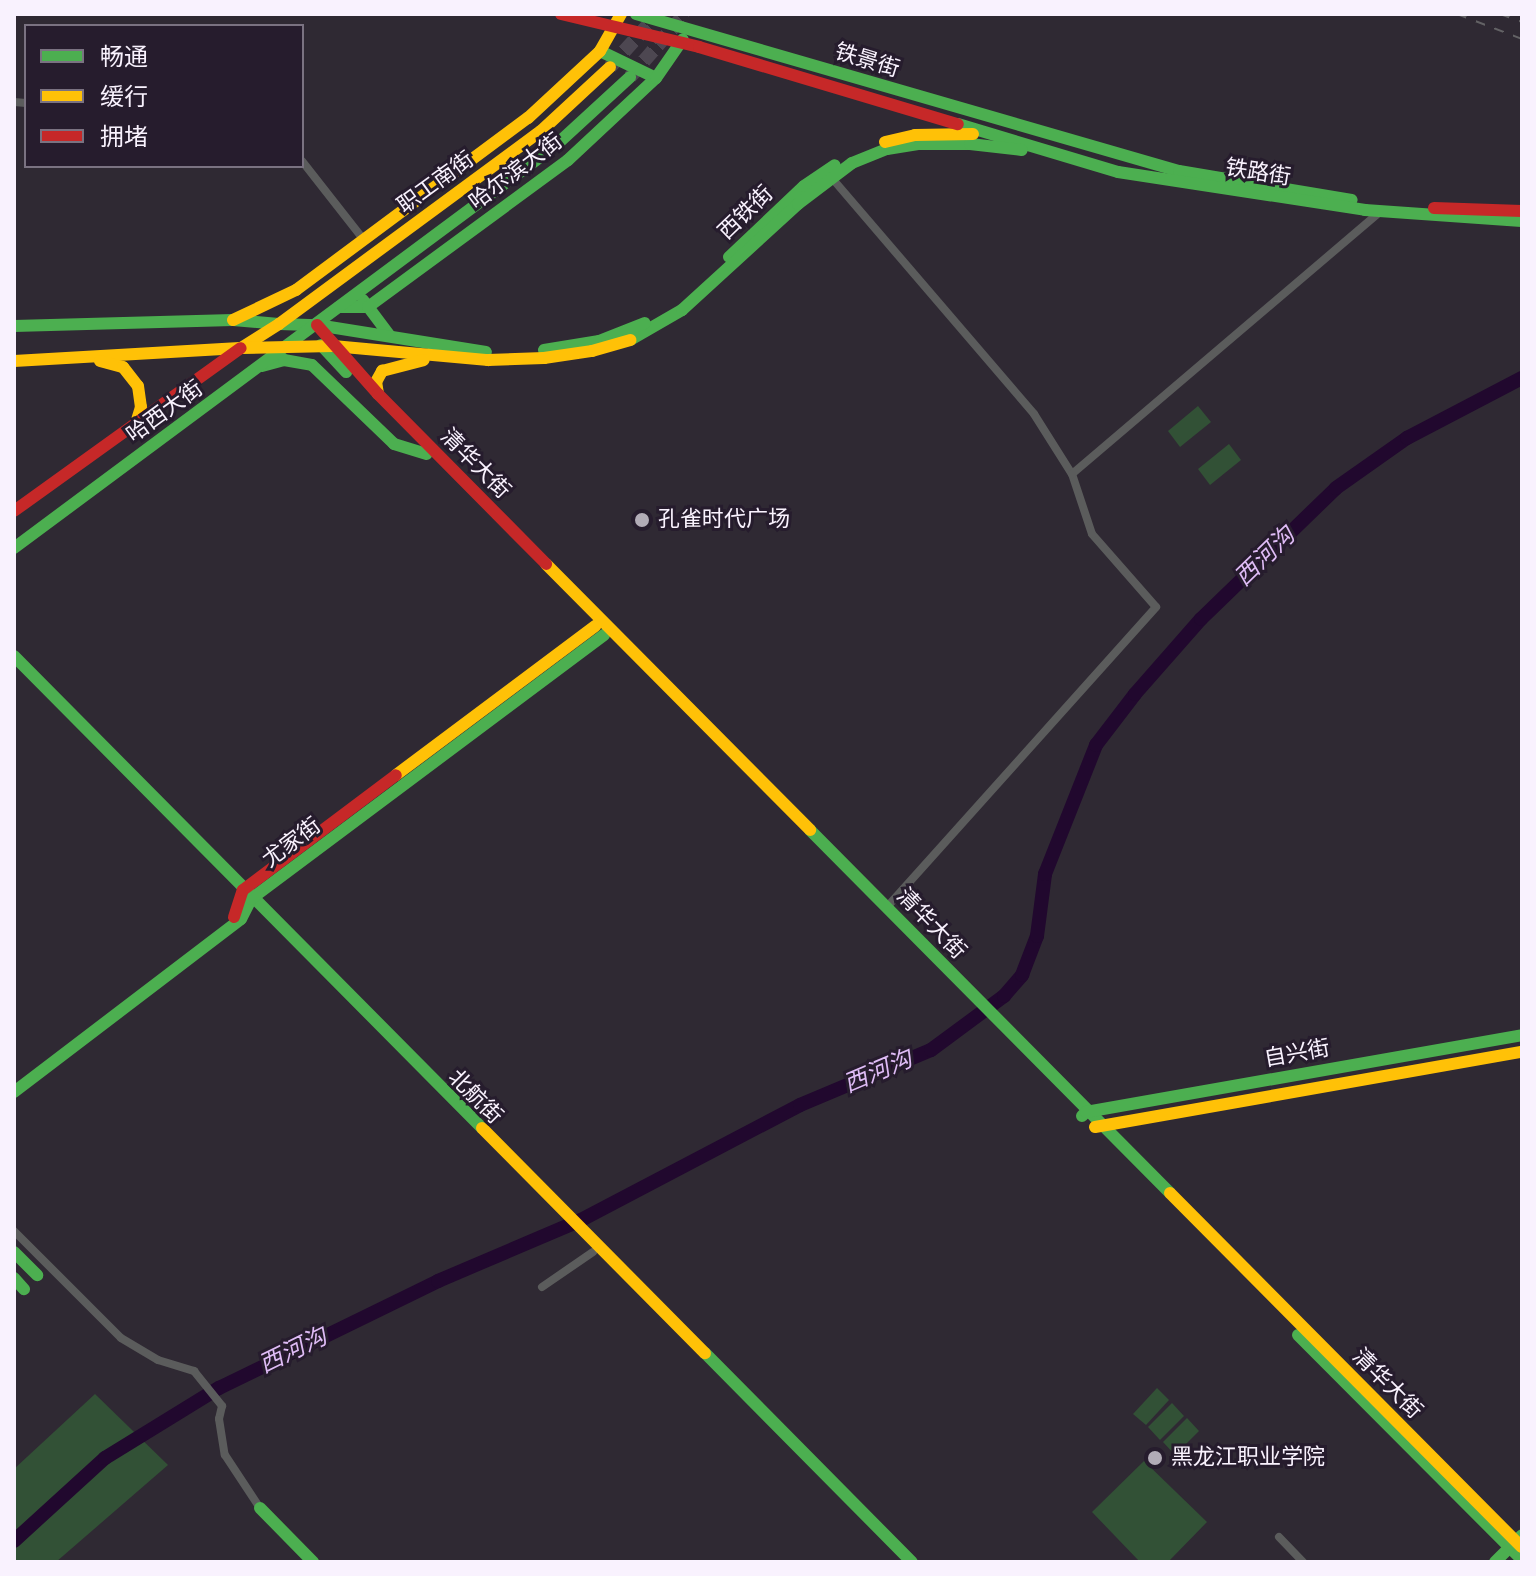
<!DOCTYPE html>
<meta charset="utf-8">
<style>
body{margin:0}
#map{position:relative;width:1536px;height:1576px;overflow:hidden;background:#2f2933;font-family:"Source Sans 3","Noto Sans SC",sans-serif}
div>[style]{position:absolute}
.green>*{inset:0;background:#325136}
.river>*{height:14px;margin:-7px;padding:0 7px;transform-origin:7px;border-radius:7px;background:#21082e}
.primary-tunnel>*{height:14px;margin-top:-7px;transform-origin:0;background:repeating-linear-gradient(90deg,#4d4751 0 14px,transparent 0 21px)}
.street>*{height:8px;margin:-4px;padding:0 4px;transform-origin:4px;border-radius:4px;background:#5b5c5c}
.fast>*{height:12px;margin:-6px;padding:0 6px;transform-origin:6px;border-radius:6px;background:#4caf50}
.slow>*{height:12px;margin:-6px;padding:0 6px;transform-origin:6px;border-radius:6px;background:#ffc107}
.jam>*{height:12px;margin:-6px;padding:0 6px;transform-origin:6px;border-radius:6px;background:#c62828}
.rail>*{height:2px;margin-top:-1px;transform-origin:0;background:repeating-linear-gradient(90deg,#636265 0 10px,transparent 0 20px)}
.dots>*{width:22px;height:22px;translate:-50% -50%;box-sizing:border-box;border:4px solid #261c2d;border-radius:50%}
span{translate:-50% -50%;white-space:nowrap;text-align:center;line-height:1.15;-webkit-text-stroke:6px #261c2d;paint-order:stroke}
.street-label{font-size:22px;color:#f9f2fe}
.poi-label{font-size:22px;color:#f9f2fe}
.left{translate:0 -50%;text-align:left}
.water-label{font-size:24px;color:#dfbcf6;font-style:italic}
.frame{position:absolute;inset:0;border:16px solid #f9f2fe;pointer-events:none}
.legend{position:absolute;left:24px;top:24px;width:280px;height:144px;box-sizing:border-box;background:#261c2d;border:2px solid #7a7281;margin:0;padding:10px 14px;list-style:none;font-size:24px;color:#f9f2fe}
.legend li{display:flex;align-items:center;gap:16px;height:40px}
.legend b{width:40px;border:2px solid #7a7281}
</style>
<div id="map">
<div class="green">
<i style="clip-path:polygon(1198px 406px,1211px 422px,1180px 447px,1168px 431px)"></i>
<i style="clip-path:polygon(1229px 444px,1241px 460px,1210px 485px,1198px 469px)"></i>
<i style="clip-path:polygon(1157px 1388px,1169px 1400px,1146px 1425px,1133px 1414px)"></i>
<i style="clip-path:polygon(95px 1394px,168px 1465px,56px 1562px,14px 1562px,14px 1469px)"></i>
<i style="clip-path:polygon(1172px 1403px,1184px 1416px,1160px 1440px,1148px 1427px)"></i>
<i style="clip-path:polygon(1187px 1418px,1199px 1431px,1175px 1455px,1163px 1442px)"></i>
<i style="clip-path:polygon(1144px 1461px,1207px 1522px,1168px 1562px,1140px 1562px,1092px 1512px)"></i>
</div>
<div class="river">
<i style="left:14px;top:1541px;width:123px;rotate:-42.4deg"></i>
<i style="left:105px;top:1458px;width:134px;rotate:-31.6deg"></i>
<i style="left:219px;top:1388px;width:244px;rotate:-26deg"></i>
<i style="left:438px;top:1281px;width:155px;rotate:-23.1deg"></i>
<i style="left:581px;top:1220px;width:247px;rotate:-27.7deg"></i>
<i style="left:800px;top:1105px;width:142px;rotate:-22.8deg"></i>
<i style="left:931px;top:1050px;width:91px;rotate:-36.5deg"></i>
<i style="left:1004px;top:996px;width:28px;rotate:-49deg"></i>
<i style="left:1022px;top:975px;width:42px;rotate:-69deg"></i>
<i style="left:1037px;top:936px;width:63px;rotate:-82.6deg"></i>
<i style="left:1045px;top:874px;width:139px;rotate:-68.4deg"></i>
<i style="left:1096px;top:745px;width:64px;rotate:-52.6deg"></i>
<i style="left:1135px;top:694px;width:100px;rotate:-48.7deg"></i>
<i style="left:1201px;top:619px;width:188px;rotate:-44.1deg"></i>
<i style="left:1336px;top:488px;width:87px;rotate:-35.2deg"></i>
<i style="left:1407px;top:438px;width:130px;rotate:-27.6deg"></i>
</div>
<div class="primary-tunnel">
<i style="left:610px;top:67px;width:72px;rotate:-47.8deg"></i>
<i style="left:630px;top:77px;width:84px;rotate:-48.9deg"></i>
</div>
<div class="street">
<i style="left:14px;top:102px;width:12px;rotate:5deg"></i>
<i style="left:302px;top:161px;width:100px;rotate:51.9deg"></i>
<i style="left:831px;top:177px;width:312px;rotate:49.4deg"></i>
<i style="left:1034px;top:414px;width:71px;rotate:57.7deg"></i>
<i style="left:887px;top:907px;width:403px;rotate:-48.1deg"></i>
<i style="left:1156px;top:607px;width:97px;rotate:-131.2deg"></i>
<i style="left:1092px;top:534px;width:63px;rotate:-108.4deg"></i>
<i style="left:1072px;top:474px;width:404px;rotate:-40.4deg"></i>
<i style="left:14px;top:1231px;width:151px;rotate:45deg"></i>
<i style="left:121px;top:1338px;width:43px;rotate:30.7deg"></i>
<i style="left:158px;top:1360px;width:38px;rotate:17deg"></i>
<i style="left:194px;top:1371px;width:45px;rotate:51.3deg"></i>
<i style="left:222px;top:1406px;width:13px;rotate:103deg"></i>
<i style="left:219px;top:1419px;width:36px;rotate:81deg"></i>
<i style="left:225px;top:1455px;width:64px;rotate:56.6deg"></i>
<i style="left:542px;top:1287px;width:62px;rotate:-34.5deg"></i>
<i style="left:1279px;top:1537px;width:35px;rotate:46deg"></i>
</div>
<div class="fast">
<i style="left:636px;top:14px;width:565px;rotate:16.13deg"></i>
<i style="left:1179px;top:171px;width:175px;rotate:9.5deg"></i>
<i style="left:600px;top:51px;width:62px;rotate:25.7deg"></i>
<i style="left:958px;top:124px;width:167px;rotate:16.7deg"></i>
<i style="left:1118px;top:172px;width:250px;rotate:8.7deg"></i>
<i style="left:1365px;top:210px;width:157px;rotate:4deg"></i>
<i style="left:729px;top:257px;width:103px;rotate:-43.4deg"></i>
<i style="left:804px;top:186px;width:37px;rotate:-34deg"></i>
<i style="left:363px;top:300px;width:45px;rotate:53.1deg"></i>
<i style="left:339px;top:307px;width:29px"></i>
<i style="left:368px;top:307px;width:248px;rotate:-36.3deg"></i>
<i style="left:568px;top:160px;width:120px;rotate:-43deg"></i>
<i style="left:656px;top:78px;width:47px;rotate:-55.3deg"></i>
<i style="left:279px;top:324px;width:38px;rotate:2deg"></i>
<i style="left:317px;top:325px;width:171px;rotate:9.1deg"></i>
<i style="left:14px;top:326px;width:219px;rotate:-1.6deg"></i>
<i style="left:233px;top:320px;width:46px;rotate:5deg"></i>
<i style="left:630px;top:340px;width:60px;rotate:-30deg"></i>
<i style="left:682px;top:310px;width:157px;rotate:-42.4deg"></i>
<i style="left:798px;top:204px;width:68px;rotate:-37.2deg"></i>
<i style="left:852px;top:163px;width:38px;rotate:-22deg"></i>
<i style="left:887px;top:149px;width:33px;rotate:-9deg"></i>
<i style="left:920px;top:144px;width:50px"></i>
<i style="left:970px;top:144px;width:52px;rotate:6.6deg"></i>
<i style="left:321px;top:345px;width:37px;rotate:47deg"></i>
<i style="left:544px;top:350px;width:56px;rotate:-9.3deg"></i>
<i style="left:599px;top:341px;width:49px;rotate:-21.4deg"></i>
<i style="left:262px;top:366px;width:23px;rotate:-15deg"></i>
<i style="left:284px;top:360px;width:28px;rotate:10deg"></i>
<i style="left:312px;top:365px;width:114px;rotate:43.9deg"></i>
<i style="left:394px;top:444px;width:34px;rotate:17deg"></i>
<i style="left:14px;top:548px;width:674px;rotate:-36.61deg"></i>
<i style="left:555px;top:146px;width:102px;rotate:-42.6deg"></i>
<i style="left:14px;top:656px;width:665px;rotate:45.24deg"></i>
<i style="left:810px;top:830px;width:511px;rotate:45.24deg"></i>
<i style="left:14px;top:1092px;width:285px;rotate:-37.3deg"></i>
<i style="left:241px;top:919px;width:22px;rotate:-63deg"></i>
<i style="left:251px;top:899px;width:441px;rotate:-36.8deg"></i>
<i style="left:1082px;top:1116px;width:6px;rotate:-45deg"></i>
<i style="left:1086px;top:1112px;width:443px;rotate:-10deg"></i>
<i style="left:14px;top:1252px;width:33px;rotate:45deg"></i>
<i style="left:14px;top:1278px;width:15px;rotate:48deg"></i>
<i style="left:1298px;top:1335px;width:317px;rotate:45.1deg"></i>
<i style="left:705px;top:1353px;width:294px;rotate:45.3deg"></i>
<i style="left:260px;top:1508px;width:76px;rotate:45.5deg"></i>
<i style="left:1495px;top:1562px;width:38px;rotate:-45deg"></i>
</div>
<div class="slow">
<i style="left:885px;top:142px;width:31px;rotate:-13deg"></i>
<i style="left:915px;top:135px;width:58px;rotate:-1deg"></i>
<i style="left:233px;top:320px;width:70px;rotate:-25.5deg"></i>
<i style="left:296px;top:290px;width:289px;rotate:-36.6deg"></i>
<i style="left:528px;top:118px;width:98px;rotate:-42.9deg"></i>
<i style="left:600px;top:51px;width:43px;rotate:-60.4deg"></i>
<i style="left:241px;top:348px;width:45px;rotate:-32.3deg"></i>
<i style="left:279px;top:324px;width:325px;rotate:-36.4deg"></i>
<i style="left:541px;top:131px;width:94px;rotate:-42.8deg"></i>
<i style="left:242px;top:348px;width:91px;rotate:-1.3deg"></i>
<i style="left:333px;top:346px;width:156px;rotate:5.2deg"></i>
<i style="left:488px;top:360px;width:56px;rotate:-2deg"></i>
<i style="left:544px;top:358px;width:49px;rotate:-8.3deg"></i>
<i style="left:592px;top:351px;width:40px;rotate:-16deg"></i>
<i style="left:14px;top:361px;width:226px;rotate:-3.3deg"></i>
<i style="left:100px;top:361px;width:24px;rotate:15deg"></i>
<i style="left:123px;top:367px;width:24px;rotate:52deg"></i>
<i style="left:138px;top:386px;width:21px;rotate:82deg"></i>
<i style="left:141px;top:407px;width:17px;rotate:107deg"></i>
<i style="left:378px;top:394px;width:12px;rotate:-99deg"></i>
<i style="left:376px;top:382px;width:13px;rotate:-61deg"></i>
<i style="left:382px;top:371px;width:43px;rotate:-14.7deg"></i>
<i style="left:546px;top:564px;width:375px;rotate:45.2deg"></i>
<i style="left:396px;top:775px;width:249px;rotate:-36.8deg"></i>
<i style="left:1095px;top:1127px;width:434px;rotate:-10deg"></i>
<i style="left:482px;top:1128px;width:317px;rotate:45.3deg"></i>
<i style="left:1170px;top:1193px;width:499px;rotate:45.2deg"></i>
</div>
<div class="jam">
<i style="left:561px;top:14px;width:142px;rotate:13.4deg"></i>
<i style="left:699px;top:47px;width:270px;rotate:16.6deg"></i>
<i style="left:1434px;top:208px;width:88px;rotate:2deg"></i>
<i style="left:317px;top:325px;width:92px;rotate:48.5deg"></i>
<i style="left:378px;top:394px;width:239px;rotate:45.3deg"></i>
<i style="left:14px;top:511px;width:279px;rotate:-35.7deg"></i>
<i style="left:234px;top:917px;width:28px;rotate:-72deg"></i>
<i style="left:243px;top:890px;width:191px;rotate:-36.9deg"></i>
</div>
<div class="rail">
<i style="left:1457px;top:14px;width:70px;rotate:21deg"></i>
<i style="left:1500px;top:14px;width:23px;rotate:20deg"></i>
</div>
<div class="dots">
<i style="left:642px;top:520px;background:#b2acb7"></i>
<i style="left:1155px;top:1458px;background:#b2acb7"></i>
</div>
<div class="street-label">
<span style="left:867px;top:61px;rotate:17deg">铁景街</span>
<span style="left:516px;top:172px;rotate:-37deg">哈尔滨大街</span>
<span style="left:1258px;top:173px;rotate:9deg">铁路街</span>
<span style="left:436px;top:183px;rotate:-36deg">职工南街</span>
<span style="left:746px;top:213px;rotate:-44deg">西铁街</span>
<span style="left:165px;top:412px;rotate:-36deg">哈西大街</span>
<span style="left:475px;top:464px;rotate:45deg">清华大街</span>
<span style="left:292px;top:843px;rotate:-37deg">尤家街</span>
<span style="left:931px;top:924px;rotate:46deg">清华大街</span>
<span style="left:1297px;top:1054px;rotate:-10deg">自兴街</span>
<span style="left:475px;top:1097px;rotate:45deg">北航街</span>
<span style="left:1387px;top:1384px;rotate:45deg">清华大街</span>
</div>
<div class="poi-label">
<span class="left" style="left:658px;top:520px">孔雀时代广场</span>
<span class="left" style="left:1171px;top:1458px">黑龙江职业学院</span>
</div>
<div class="water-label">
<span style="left:1265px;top:557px;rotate:-44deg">西河沟</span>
<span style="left:878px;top:1072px;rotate:-23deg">西河沟</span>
<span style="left:293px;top:1351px;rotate:-26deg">西河沟</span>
</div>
<div class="frame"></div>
<ul class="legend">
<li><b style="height:10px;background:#4caf50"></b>畅通</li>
<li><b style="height:10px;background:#ffc107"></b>缓行</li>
<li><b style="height:10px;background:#c62828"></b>拥堵</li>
</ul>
</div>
